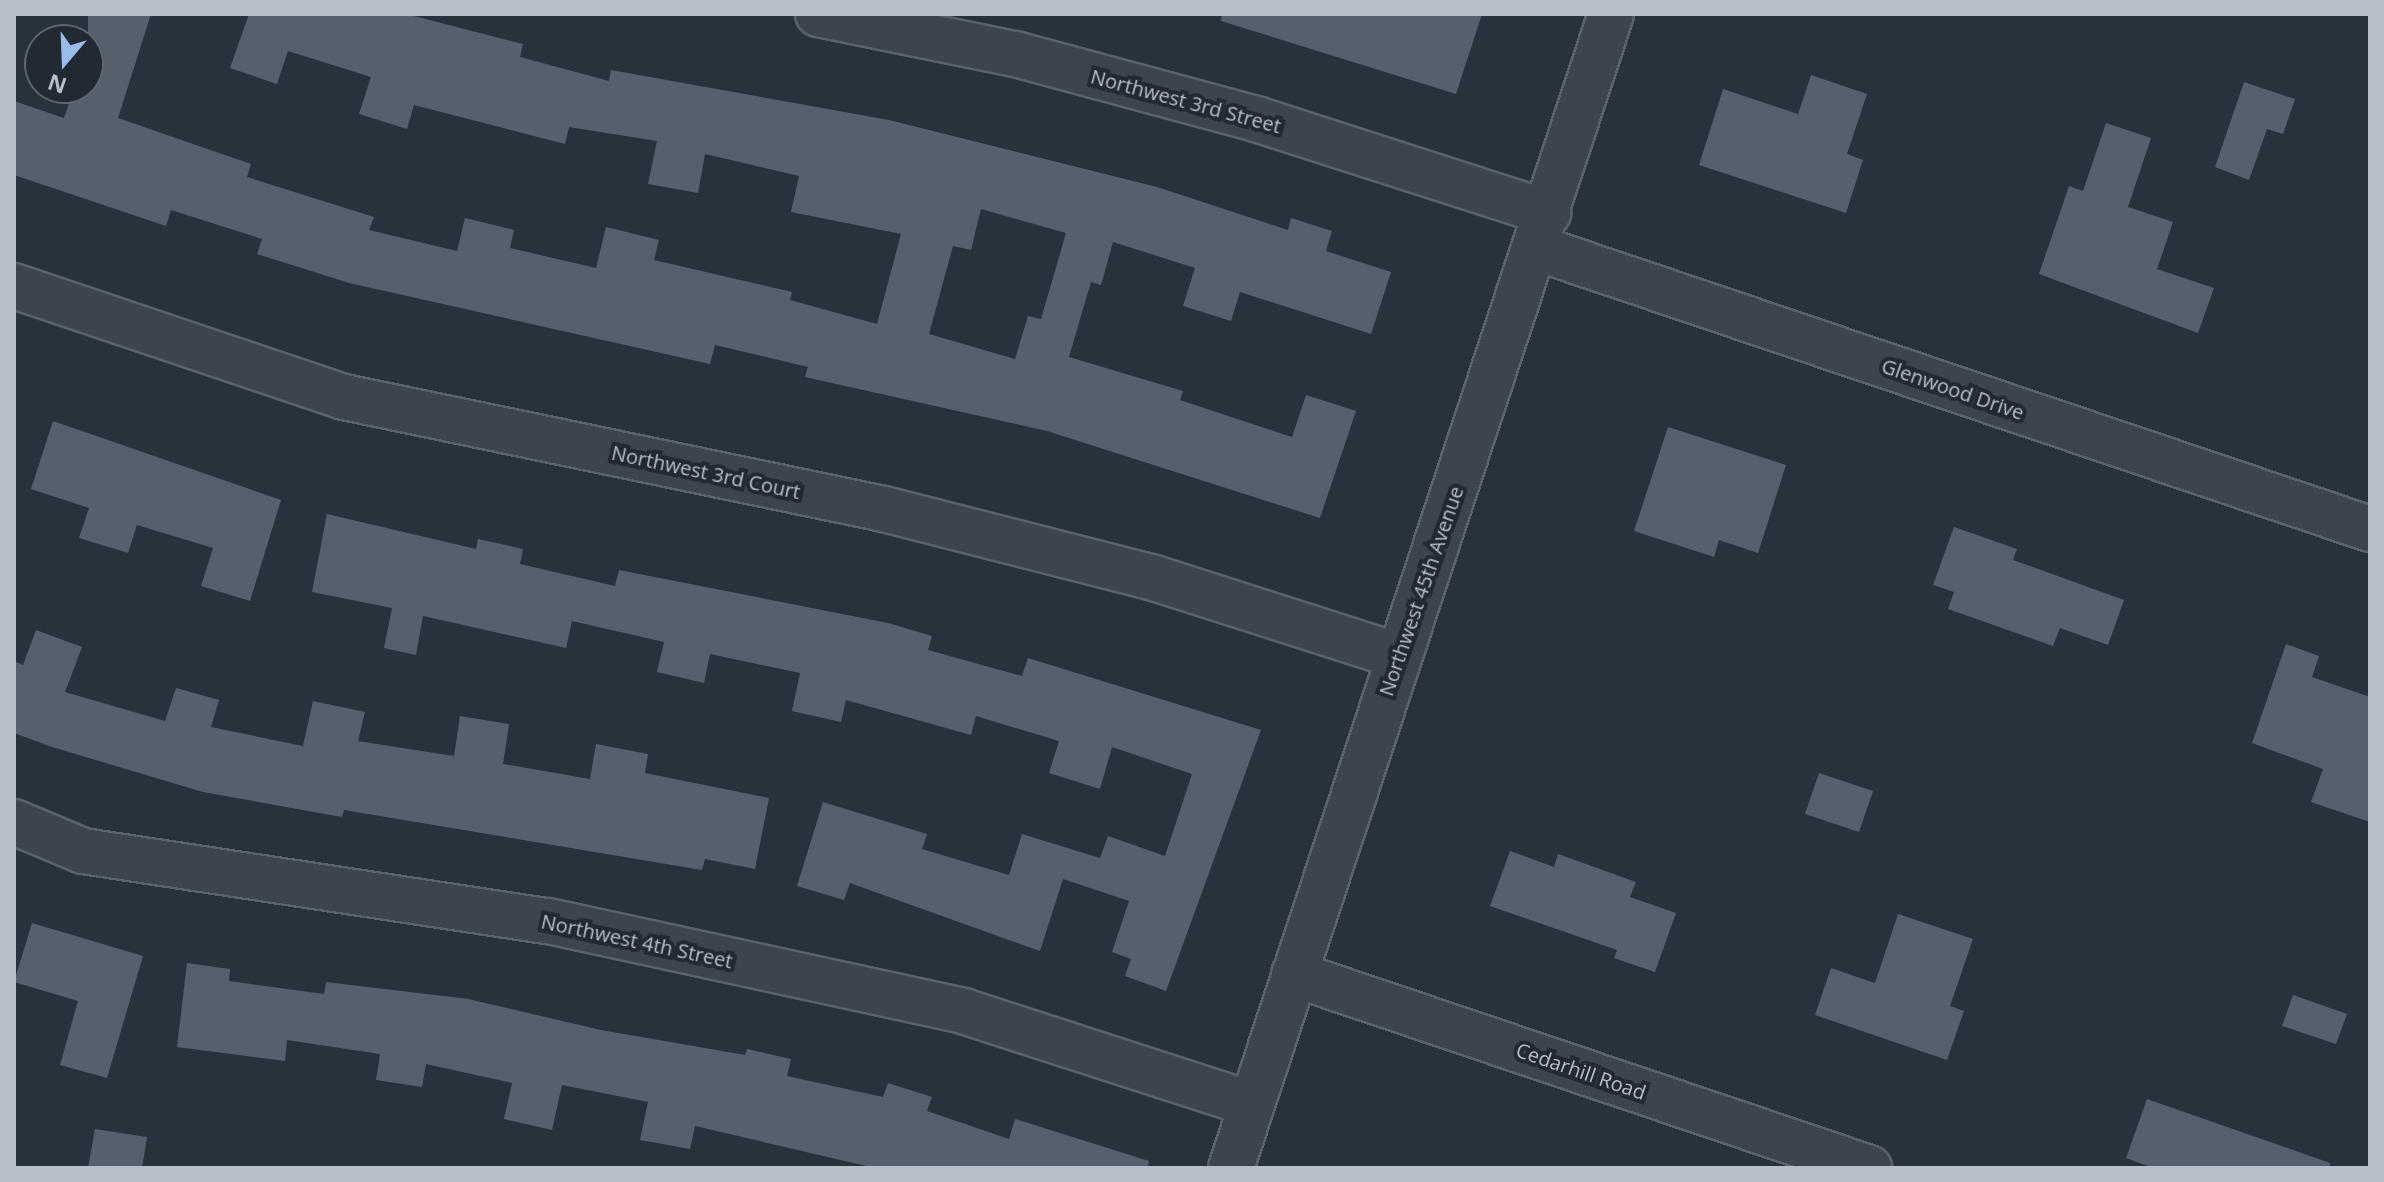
<!DOCTYPE html>
<style>
body{margin:0}
#map{position:relative;width:2384px;height:1182px;overflow:hidden;background:#28323d;font-family:"Open Sans",sans-serif}
div>[style]{position:absolute}
.building>*{inset:0;background:#56606d}
.roads{filter:drop-shadow(2px 0 #5a626b) drop-shadow(-2px 0 #5a626b) drop-shadow(0 2px #5a626b) drop-shadow(0 -2px #5a626b)}
.minor>*{height:44px;margin:-22px;padding:0 22px;transform-origin:22px;border-radius:22px;background:#3c444e}
span{translate:-50% -50%;white-space:nowrap;text-align:center;line-height:1.15;-webkit-text-stroke:8px #212933;paint-order:stroke}
.street-label{font-size:20px;color:#b8bfc8}
.frame{position:absolute;inset:0;border:16px solid #b8bfc8;pointer-events:none}
.north{position:absolute;left:24px;top:24px;width:80px;height:80px;box-sizing:border-box;background:#212933;border:2px solid #5d656f;border-radius:50%;rotate:199deg;font-size:22px;font-weight:700;line-height:32px;text-align:center;color:#b8bfc8}
.north::after{content:'';display:block;margin:auto;width:28px;height:36px;background:#99bced;clip-path:polygon(50% 0,100% 100%,50% 72%,0 100%)}
</style>
<div id="map">
<div class="building">
<i style="clip-path:polygon(evenodd,88px 14px,151px 14px,118px 118px,251px 164px,247px 177px,374px 217px,369px 230px,457px 251px,465px 218px,514px 230px,510px 248px,596px 268px,606px 227px,659px 240px,654px 260px,792px 292px,790px 300px,877px 324px,901px 234px,791px 212px,799px 176px,705px 154px,698px 193px,648px 184px,657px 141px,569px 127px,565px 144px,414px 105px,407px 129px,359px 114px,371px 77px,288px 51px,277px 84px,230px 68px,249px 14px,406px 14px,523px 44px,520px 57px,609px 81px,611px 70px,889px 120px,1157px 187px,1288px 230px,1291px 218px,1332px 231px,1326px 251px,1391px 272px,1371px 334px,1240px 292px,1231px 321px,1183px 306px,1195px 268px,1113px 242px,1101px 285px,1091px 282px,1069px 357px,1183px 391px,1180px 400px,1292px 437px,1306px 395px,1356px 411px,1320px 518px,1047px 431px,805px 377px,808px 367px,715px 345px,710px 364px,349px 283px,257px 254px,262px 239px,171px 210px,166px 226px,14px 175px,14px 101px,64px 118px,74px 88px,88px 88px,88px 14px,981px 209px,1066px 233px,1041px 319px,1028px 316px,1015px 359px,929px 334px,953px 246px,971px 250px,981px 209px)"></i>
<i style="clip-path:polygon(1222px 14px,1482px 14px,1456px 94px,1221px 21px)"></i>
<i style="clip-path:polygon(1811px 75px,1867px 94px,1847px 154px,1863px 160px,1846px 213px,1699px 165px,1723px 89px,1798px 114px)"></i>
<i style="clip-path:polygon(2244px 82px,2295px 99px,2283px 134px,2267px 129px,2249px 180px,2215px 167px)"></i>
<i style="clip-path:polygon(2106px 123px,2151px 138px,2128px 207px,2173px 222px,2157px 269px,2214px 288px,2198px 333px,2039px 274px,2069px 186px,2083px 191px)"></i>
<i style="clip-path:polygon(53px 421px,281px 500px,250px 601px,201px 586px,213px 548px,137px 525px,128px 553px,79px 538px,89px 508px,31px 489px)"></i>
<i style="clip-path:polygon(1668px 427px,1786px 465px,1758px 553px,1719px 540px,1714px 557px,1634px 531px)"></i>
<i style="clip-path:polygon(327px 514px,476px 549px,478px 539px,523px 549px,520px 564px,615px 586px,619px 570px,888px 623px,932px 636px,928px 650px,1022px 676px,1028px 658px,1261px 730px,1166px 991px,1125px 976px,1131px 959px,1112px 952px,1129px 901px,1063px 879px,1040px 951px,850px 883px,844px 900px,797px 886px,823px 802px,927px 834px,922px 849px,1009px 875px,1022px 834px,1100px 858px,1108px 836px,1165px 856px,1192px 774px,1112px 747px,1100px 789px,1049px 773px,1059px 741px,976px 716px,971px 735px,846px 700px,841px 722px,792px 711px,800px 673px,710px 654px,704px 683px,657px 672px,664px 642px,572px 621px,566px 648px,423px 616px,416px 655px,384px 648px,392px 608px,312px 592px)"></i>
<i style="clip-path:polygon(1954px 527px,2017px 549px,2013px 560px,2124px 600px,2108px 645px,2060px 628px,2053px 646px,1948px 609px,1954px 592px,1933px 585px)"></i>
<i style="clip-path:polygon(36px 630px,82px 647px,65px 692px,165px 721px,176px 688px,219px 700px,211px 727px,303px 746px,313px 701px,365px 712px,358px 741px,454px 756px,460px 716px,509px 724px,503px 764px,590px 779px,596px 744px,648px 754px,645px 773px,769px 798px,755px 869px,705px 859px,702px 870px,344px 810px,342px 817px,203px 792px,52px 747px,14px 733px,14px 661px,23px 665px)"></i>
<i style="clip-path:polygon(2286px 644px,2319px 656px,2312px 677px,2370px 697px,2370px 822px,2311px 802px,2323px 769px,2252px 743px)"></i>
<i style="clip-path:polygon(1819px 773px,1873px 791px,1859px 832px,1805px 814px)"></i>
<i style="clip-path:polygon(1510px 851px,1554px 867px,1558px 854px,1636px 882px,1630px 897px,1676px 913px,1655px 972px,1614px 958px,1617px 950px,1490px 906px)"></i>
<i style="clip-path:polygon(1898px 914px,1973px 939px,1950px 1006px,1964px 1011px,1947px 1060px,1815px 1015px,1831px 968px,1875px 983px)"></i>
<i style="clip-path:polygon(32px 923px,143px 956px,107px 1078px,60px 1065px,78px 1001px,14px 982px)"></i>
<i style="clip-path:polygon(187px 963px,230px 969px,229px 981px,324px 994px,326px 982px,468px 999px,601px 1030px,745px 1055px,747px 1049px,791px 1059px,787px 1076px,883px 1097px,888px 1083px,932px 1097px,927px 1111px,1009px 1139px,1015px 1119px,1149px 1161px,1148px 1168px,875px 1168px,695px 1126px,690px 1149px,640px 1140px,648px 1102px,562px 1085px,552px 1130px,504px 1119px,512px 1083px,426px 1064px,422px 1087px,376px 1080px,380px 1054px,287px 1040px,285px 1061px,177px 1047px)"></i>
<i style="clip-path:polygon(2293px 995px,2347px 1014px,2336px 1044px,2282px 1026px)"></i>
<i style="clip-path:polygon(2147px 1099px,2330px 1163px,2330px 1168px,2153px 1168px,2126px 1158px)"></i>
<i style="clip-path:polygon(95px 1129px,147px 1137px,142px 1168px,88px 1168px)"></i>
</div>
<div class="roads">
<div class="minor">
<i style="left:818px;top:14px;width:201px;rotate:11.5deg"></i>
<i style="left:1015px;top:54px;width:250px;rotate:15.1deg"></i>
<i style="left:1256px;top:119px;width:307px;rotate:17.8deg"></i>
<i style="left:1537px;top:248px;width:879px;rotate:18.64deg"></i>
<i style="left:14px;top:286px;width:348px;rotate:18.6deg"></i>
<i style="left:344px;top:397px;width:551px;rotate:11.72deg"></i>
<i style="left:884px;top:509px;width:279px;rotate:14.3deg"></i>
<i style="left:1154px;top:578px;width:256px;rotate:17.7deg"></i>
<i style="left:14px;top:822px;width:75px;rotate:22.8deg"></i>
<i style="left:83px;top:851px;width:470px;rotate:8.6deg"></i>
<i style="left:548px;top:921px;width:425px;rotate:12.2deg"></i>
<i style="left:963px;top:1011px;width:303px;rotate:17.9deg"></i>
<i style="left:1294px;top:974px;width:607px;rotate:18.64deg"></i>
<i style="left:1231px;top:1168px;width:1215px;rotate:-71.77deg"></i>
</div>
</div>
<div class="street-label">
<span style="left:1186px;top:101px;rotate:15deg">Northwest 3rd Street</span>
<span style="left:1953px;top:389px;rotate:19deg">Glenwood Drive</span>
<span style="left:706px;top:472px;rotate:12deg">Northwest 3rd Court</span>
<span style="left:1421px;top:591px;rotate:-71deg">Northwest 45th Avenue</span>
<span style="left:637px;top:941px;rotate:12deg">Northwest 4th Street</span>
<span style="left:1581px;top:1071px;rotate:19deg">Cedarhill Road</span>
</div>
<div class="frame"></div>
<div class="north">N</div>
</div>
